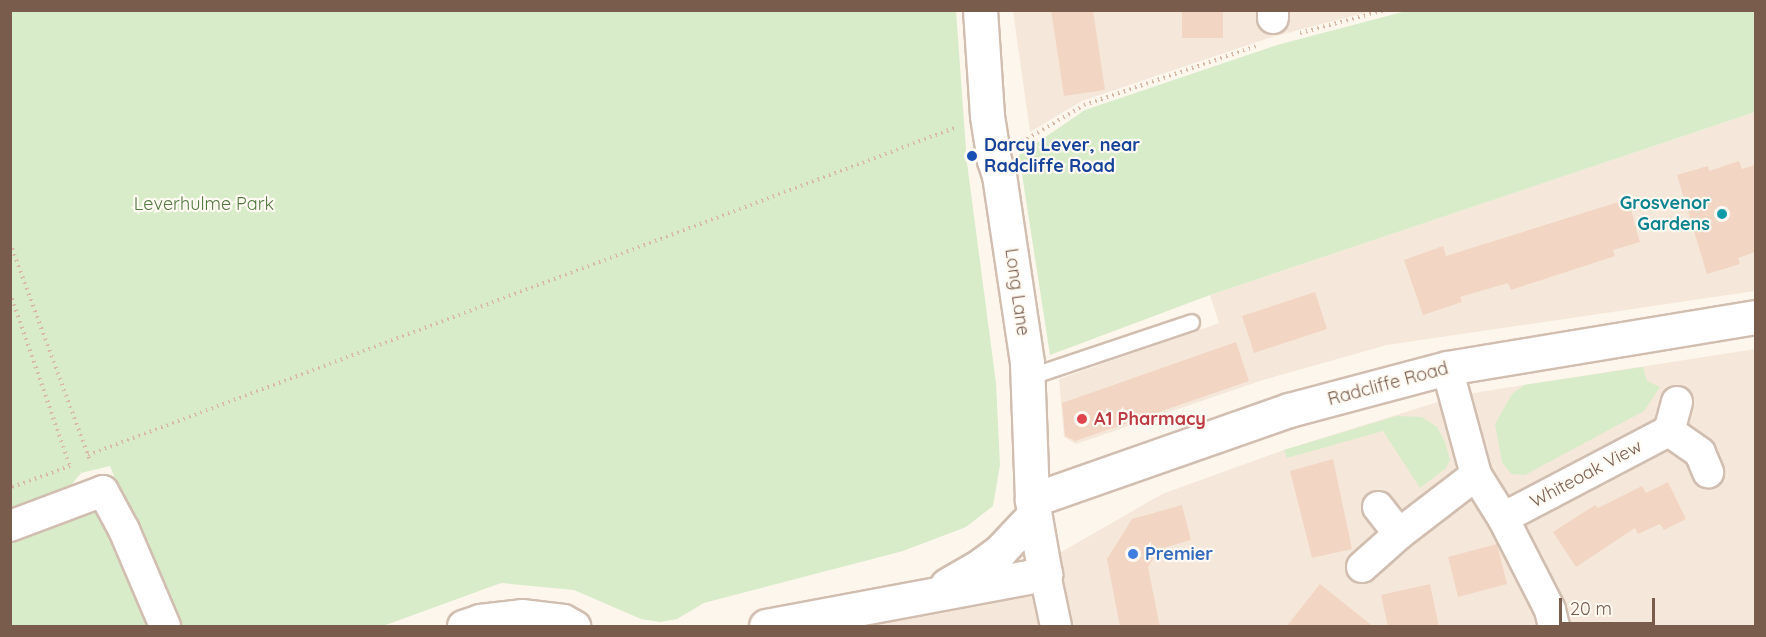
<!DOCTYPE html>
<style>
body{margin:0}
#map{position:relative;width:1766px;height:637px;overflow:hidden;background:#fdf6ec;font-family:Quicksand,sans-serif}
div>[style]{position:absolute}
.residential>*{inset:0;background:#f5e8da}
.green>*{inset:0;background:#d8ecc9}
.building>*{inset:0;background:#f3d5c3}
.path>*{height:4px;margin-top:-2px;transform-origin:0;background:repeating-linear-gradient(90deg,#d9b8a5 0 1.5px,transparent 0 6px)}
.roads{filter:drop-shadow(2px 0 #d1beb0) drop-shadow(-2px 0 #d1beb0) drop-shadow(0 2px #d1beb0) drop-shadow(0 -2px #d1beb0)}
.service>*{height:15px;margin:-7.5px;padding:0 7.5px;transform-origin:7.5px;border-radius:7.5px;background:#fff}
.minor>*{height:30px;margin:-15px;padding:0 15px;transform-origin:15px;border-radius:15px;background:#fff}
.tertiary>*{height:33px;margin:-16.5px;padding:0 16.5px;transform-origin:16.5px;border-radius:16.5px;background:#fff}
.secondary>*{height:33px;margin:-16.5px;padding:0 16.5px;transform-origin:16.5px;border-radius:16.5px;background:#fff}
.dots>*{width:16px;height:16px;translate:-50% -50%;box-sizing:border-box;border:3px solid #fffaf3;border-radius:50%}
span{translate:-50% -50%;white-space:nowrap;text-align:center;line-height:1.15;-webkit-text-stroke:4.5px #fffaf3;paint-order:stroke}
.transit-label{font-size:18px;color:#164399;font-weight:700}
.left{translate:0 -50%;text-align:left}
.park-label{font-size:18px;color:#537a41}
.culture-label{font-size:18px;color:#0d838f;font-weight:700}
.right{translate:-100% -50%;text-align:right}
.street-label{font-size:18px;color:#7a5c4d}
.health-label{font-size:18px;color:#be3a42;font-weight:700}
.shop-label{font-size:18px;color:#366cbe;font-weight:700}
.frame{position:absolute;inset:0;border:12px solid #7a5c4d;pointer-events:none}
.scale{position:absolute;left:1559px;top:598px;width:96px;height:27px;box-sizing:border-box;border:3px solid #7a5c4d;border-top:0;padding-left:8px;font-size:18px;line-height:21px;white-space:nowrap;color:#7a5c4d;-webkit-text-stroke:4px #fffaf3;paint-order:stroke}
</style>
<div id="map">
<div class="residential">
<i style="clip-path:polygon(1013px 11px,1372px 11px,1272px 37px,1082px 101px,1030px 132px)"></i>
<i style="clip-path:polygon(1755px 112px,1755px 291px,1387px 345px,1263px 380px,1076px 444px,1064px 437px,1059px 379px,1219px 323px,1210px 295px)"></i>
<i style="clip-path:polygon(1755px 349px,1755px 626px,834px 626px,985px 596px,1162px 494px,1284px 450px,1460px 395px)"></i>
</div>
<div class="green">
<i style="clip-path:polygon(1410px 10px,1755px 11px,1755px 112px,1210px 295px,1050px 355px,1019px 155px,1085px 110px,1277px 45px)"></i>
<i style="clip-path:polygon(11px 11px,956px 11px,967px 163px,996px 383px,1000px 465px,993px 506px,966px 527px,903px 551px,704px 603px,677px 619px,660px 622px,641px 619px,574px 590px,501px 583px,383px 626px,176px 626px,164px 608px,110px 466px,81px 473px,62px 496px,11px 515px)"></i>
<i style="clip-path:polygon(1643px 367px,1647px 381px,1660px 387px,1644px 411px,1525px 475px,1511px 474px,1502px 462px,1495px 424px,1512px 394px,1524px 385px)"></i>
<i style="clip-path:polygon(1397px 416px,1422px 417px,1437px 427px,1445px 442px,1450px 460px,1446px 468px,1420px 488px,1383px 431px,1287px 458px,1284px 450px)"></i>
<i style="clip-path:polygon(101px 504px,154px 626px,11px 626px,10px 536px)"></i>
</div>
<div class="building">
<i style="clip-path:polygon(1051px 10px,1093px 10px,1105px 90px,1064px 96px)"></i>
<i style="clip-path:polygon(1182px 10px,1223px 10px,1223px 38px,1182px 38px)"></i>
<i style="clip-path:polygon(1739px 161px,1742px 169px,1755px 165px,1755px 252px,1738px 258px,1740px 264px,1707px 274px,1677px 175px,1708px 166px,1709px 171px)"></i>
<i style="clip-path:polygon(1628px 199px,1640px 242px,1613px 250px,1615px 256px,1511px 290px,1508px 283px,1460px 297px,1462px 302px,1423px 315px,1404px 260px,1443px 246px,1446px 256px)"></i>
<i style="clip-path:polygon(1315px 292px,1327px 329px,1254px 353px,1242px 316px)"></i>
<i style="clip-path:polygon(1236px 342px,1249px 381px,1075px 441px,1065px 436px,1062px 403px)"></i>
<i style="clip-path:polygon(1333px 459px,1352px 549px,1312px 558px,1290px 471px)"></i>
<i style="clip-path:polygon(1668px 482px,1686px 519px,1664px 530px,1660px 524px,1638px 534px,1635px 528px,1576px 567px,1553px 532px,1595px 505px,1598px 508px,1642px 486px,1646px 493px)"></i>
<i style="clip-path:polygon(1182px 505px,1191px 540px,1160px 549px,1148px 567px,1160px 627px,1120px 627px,1107px 559px,1132px 519px)"></i>
<i style="clip-path:polygon(1497px 544px,1507px 584px,1458px 597px,1448px 557px)"></i>
<i style="clip-path:polygon(1320px 584px,1374px 627px,1286px 627px)"></i>
<i style="clip-path:polygon(1430px 584px,1439px 627px,1388px 627px,1381px 595px)"></i>
</div>
<div class="path">
<i style="left:1300px;top:33px;width:88px;rotate:-15.1deg"></i>
<i style="left:1022px;top:142px;width:72px;rotate:-30.8deg"></i>
<i style="left:1084px;top:105px;width:185px;rotate:-18.9deg"></i>
<i style="left:10px;top:243px;width:234px;rotate:69.8deg"></i>
<i style="left:10px;top:293px;width:183px;rotate:70.9deg"></i>
<i style="left:70px;top:466px;width:64px;rotate:159.9deg"></i>
<i style="left:88px;top:455px;width:929px;rotate:-20.68deg"></i>
</div>
<div class="roads">
<div class="service">
<i style="left:1028px;top:377px;width:172px;rotate:-18.6deg"></i>
</div>
<div class="minor">
<i style="left:1273px;top:18px;width:8px;rotate:-90deg"></i>
<i style="left:1447px;top:368px;width:111px;rotate:74.8deg"></i>
<i style="left:1476px;top:475px;width:51px;rotate:57.9deg"></i>
<i style="left:1503px;top:518px;width:103px;rotate:62.9deg"></i>
<i style="left:1550px;top:610px;width:16px;rotate:76deg"></i>
<i style="left:1677px;top:402px;width:30px;rotate:105deg"></i>
<i style="left:1669px;top:431px;width:38px;rotate:35deg"></i>
<i style="left:1700px;top:453px;width:21px;rotate:67deg"></i>
<i style="left:1378px;top:507px;width:34px;rotate:52deg"></i>
<i style="left:1503px;top:518px;width:187px;rotate:-27.7deg"></i>
<i style="left:10px;top:526px;width:99px;rotate:-20.6deg"></i>
<i style="left:103px;top:491px;width:44px;rotate:61.7deg"></i>
<i style="left:124px;top:530px;width:104px;rotate:66.9deg"></i>
<i style="left:1362px;top:567px;width:50px;rotate:-41.7deg"></i>
<i style="left:1399px;top:534px;width:97px;rotate:-37.5deg"></i>
<i style="left:1045px;top:574px;width:53px;rotate:78.1deg"></i>
<i style="left:463px;top:626px;width:18px;rotate:-19deg"></i>
<i style="left:480px;top:620px;width:42px;rotate:-6.8deg"></i>
<i style="left:522px;top:615px;width:42px;rotate:6.8deg"></i>
<i style="left:564px;top:620px;width:13px;rotate:29deg"></i>
</div>
<div class="tertiary">
<i style="left:980px;top:10px;width:106px;rotate:86.2deg"></i>
<i style="left:987px;top:116px;width:45px;rotate:81deg"></i>
<i style="left:994px;top:160px;width:16px;rotate:72deg"></i>
<i style="left:999px;top:175px;width:190px;rotate:81.5deg"></i>
<i style="left:1027px;top:363px;width:137px;rotate:87.9deg"></i>
</div>
<div class="secondary">
<i style="left:947px;top:585px;width:39px;rotate:-30deg"></i>
<i style="left:981px;top:565px;width:24px;rotate:-36deg"></i>
<i style="left:1000px;top:551px;width:50px;rotate:-46.6deg"></i>
<i style="left:766px;top:626px;width:284px;rotate:-10.6deg"></i>
<i style="left:1045px;top:574px;width:75px;rotate:-100deg"></i>
<i style="left:1032px;top:500px;width:272px;rotate:-19.3deg"></i>
<i style="left:1289px;top:410px;width:163px;rotate:-14.9deg"></i>
<i style="left:1447px;top:368px;width:313px;rotate:-9.4deg"></i>
</div>
</div>
<div class="dots">
<i style="left:972px;top:156px;background:#1a4fb4"></i>
<i style="left:1722px;top:214px;background:#0f9aa8"></i>
<i style="left:1082px;top:419px;background:#e0444e"></i>
<i style="left:1133px;top:554px;background:#3f7fe0"></i>
</div>
<div class="transit-label">
<span class="left" style="left:984px;top:156px">Darcy Lever, near<br>Radcliffe Road</span>
</div>
<div class="park-label">
<span style="left:204px;top:204px">Leverhulme Park</span>
</div>
<div class="culture-label">
<span class="right" style="left:1710px;top:214px">Grosvenor<br>Gardens</span>
</div>
<div class="street-label">
<span style="left:1017px;top:292px;rotate:82deg">Long Lane</span>
<span style="left:1388px;top:384px;rotate:-15deg">Radcliffe Road</span>
<span style="left:1586px;top:474px;rotate:-28deg">Whiteoak View</span>
</div>
<div class="health-label">
<span class="left" style="left:1094px;top:419px">A1 Pharmacy</span>
</div>
<div class="shop-label">
<span class="left" style="left:1145px;top:554px">Premier</span>
</div>
<div class="frame"></div>
<div class="scale">20 m</div>
</div>
